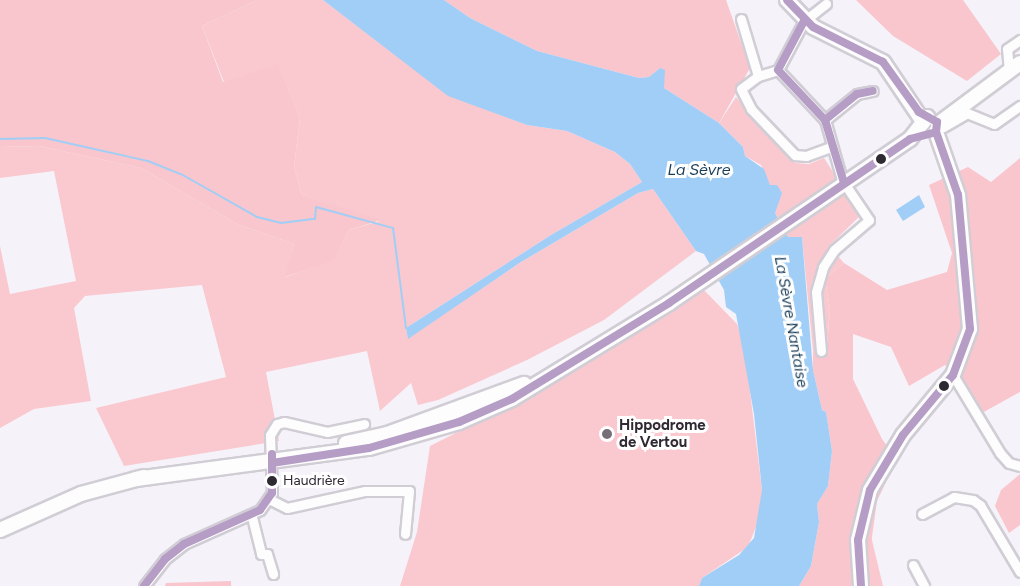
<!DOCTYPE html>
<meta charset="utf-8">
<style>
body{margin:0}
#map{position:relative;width:1020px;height:586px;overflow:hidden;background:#f6f2fa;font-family:Figtree,sans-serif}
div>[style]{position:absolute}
.green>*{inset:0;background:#fac9cf}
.forest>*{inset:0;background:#f8c6cc}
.water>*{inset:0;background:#a1cef6}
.stream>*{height:2px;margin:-1px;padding:0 1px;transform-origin:1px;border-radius:1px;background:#a1cef6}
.roads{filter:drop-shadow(2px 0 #d1cdd5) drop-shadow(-2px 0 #d1cdd5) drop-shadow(0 2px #d1cdd5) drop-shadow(0 -2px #d1cdd5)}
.street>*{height:9px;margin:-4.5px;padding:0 4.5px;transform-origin:4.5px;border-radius:4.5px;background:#fefdfe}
.secondary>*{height:14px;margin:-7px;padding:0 7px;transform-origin:7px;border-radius:7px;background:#fefdfe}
.bus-1>*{height:8px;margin:-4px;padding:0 4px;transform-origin:4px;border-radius:4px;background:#b59dc6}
.dots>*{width:16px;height:16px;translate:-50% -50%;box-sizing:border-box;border:3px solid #fff;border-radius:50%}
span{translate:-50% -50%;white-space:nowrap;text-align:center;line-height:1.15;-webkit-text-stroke:6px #fff;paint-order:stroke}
.bus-label{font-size:14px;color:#2f2932}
.left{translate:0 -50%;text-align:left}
.poi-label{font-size:15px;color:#2f2932;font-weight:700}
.water-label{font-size:16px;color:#183c58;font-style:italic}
</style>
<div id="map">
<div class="green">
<i style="clip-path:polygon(257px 0,323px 0,448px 95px,527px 125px,567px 131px,615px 152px,630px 164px,642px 182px,551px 235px,406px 328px,408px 338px,521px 262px,638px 193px,653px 189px,696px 251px,604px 320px,527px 360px,438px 400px,418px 405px,411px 383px,380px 411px,367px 351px,266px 372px,279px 441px,124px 466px,96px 408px,226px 377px,202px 285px,85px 296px,74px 308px,91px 401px,34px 409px,0 428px,0 246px,10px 294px,76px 281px,54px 171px,0 178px,0 147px,39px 146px,141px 168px,237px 224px,294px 244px,286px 277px,334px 259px,349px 230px,380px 221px,302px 195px,294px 167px,300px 118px,278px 65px,224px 82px,202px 26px)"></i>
<i style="clip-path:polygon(736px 97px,795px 163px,809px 164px,824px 158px,861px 215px,829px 246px,844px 263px,825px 279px,830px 309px,827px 347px,813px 351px,802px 237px,788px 237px,775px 213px,770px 185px,761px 165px,745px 156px,743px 147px,719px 123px)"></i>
<i style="clip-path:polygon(702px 288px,737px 324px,744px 342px,762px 490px,760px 517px,748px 547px,702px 578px,699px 586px,400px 586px,417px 532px,430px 446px,533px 394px,612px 348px)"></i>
<i style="clip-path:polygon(870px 532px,883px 586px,865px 586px)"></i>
</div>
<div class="forest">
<i style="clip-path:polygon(0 0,257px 0,202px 26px,223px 82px,278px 64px,300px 118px,294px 167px,302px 195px,381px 220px,349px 230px,334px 260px,285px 277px,294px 244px,237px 224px,141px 168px,39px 146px,0 147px)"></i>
<i style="clip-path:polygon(444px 0,726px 0,750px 68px,719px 123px,664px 88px,660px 68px,649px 77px,639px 78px,537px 51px,470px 18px)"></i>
<i style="clip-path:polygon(856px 0,963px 0,1001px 54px,967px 81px,893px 36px)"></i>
<i style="clip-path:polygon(1020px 158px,1020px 392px,982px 413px,967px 386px,945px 365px,909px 386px,891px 347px,853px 334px,853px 379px,882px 439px,897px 459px,877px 501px,865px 586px,799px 586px,811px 566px,819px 522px,817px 504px,828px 486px,832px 451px,826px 412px,822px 410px,813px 370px,813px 351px,827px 347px,830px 309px,825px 279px,844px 263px,887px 290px,947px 272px,952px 253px,929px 185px,968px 167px,991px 182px)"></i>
<i style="clip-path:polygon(1020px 474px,1020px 525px,1009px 533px,995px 506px,1001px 490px)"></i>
<i style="clip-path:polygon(231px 581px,231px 586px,165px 586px,166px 583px)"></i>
</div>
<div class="water">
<i style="clip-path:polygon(323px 0,444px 0,470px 18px,537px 51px,639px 78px,649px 77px,660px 68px,665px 70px,664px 88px,719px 123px,743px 147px,745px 156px,764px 169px,770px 185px,777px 185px,782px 193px,775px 213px,788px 237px,802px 237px,813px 370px,822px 410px,826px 412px,832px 451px,828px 486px,817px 504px,819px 522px,811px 566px,799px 586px,699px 586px,702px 578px,739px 555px,754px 538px,762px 490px,754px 414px,736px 314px,726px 307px,724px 290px,704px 254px,696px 251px,653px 189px,638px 193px,521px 262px,408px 339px,406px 328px,551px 235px,642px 182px,630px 164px,615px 152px,567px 131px,527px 125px,448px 96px)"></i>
<i style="clip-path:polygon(919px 195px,925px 207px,903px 221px,896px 210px)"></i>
</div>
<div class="stream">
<i style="left:0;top:139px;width:45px;rotate:-1.3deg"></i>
<i style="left:45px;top:138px;width:106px;rotate:12.6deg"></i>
<i style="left:148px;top:161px;width:35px;rotate:22deg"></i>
<i style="left:181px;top:174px;width:87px;rotate:29.5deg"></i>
<i style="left:257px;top:217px;width:25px;rotate:14deg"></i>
<i style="left:281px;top:223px;width:34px;rotate:-7deg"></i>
<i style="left:315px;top:219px;width:12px;rotate:-85deg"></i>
<i style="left:316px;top:207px;width:80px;rotate:15.3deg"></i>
<i style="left:393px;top:228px;width:101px;rotate:82.6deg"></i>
</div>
<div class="roads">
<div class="street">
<i style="left:741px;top:19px;width:59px;rotate:73.4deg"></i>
<i style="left:778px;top:70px;width:21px;rotate:163deg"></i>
<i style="left:758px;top:76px;width:21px;rotate:143deg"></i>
<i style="left:741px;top:89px;width:22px;rotate:63deg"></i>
<i style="left:751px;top:109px;width:64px;rotate:46.3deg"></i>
<i style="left:795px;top:155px;width:11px;rotate:5deg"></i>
<i style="left:806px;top:156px;width:27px;rotate:-20deg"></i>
<i style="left:1009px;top:71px;width:22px;rotate:-95deg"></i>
<i style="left:1007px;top:49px;width:16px;rotate:-35deg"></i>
<i style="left:825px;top:120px;width:41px;rotate:-39.1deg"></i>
<i style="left:857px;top:94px;width:16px;rotate:-11deg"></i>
<i style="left:943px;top:127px;width:28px;rotate:-30deg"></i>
<i style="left:967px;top:113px;width:29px;rotate:22deg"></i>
<i style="left:994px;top:124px;width:32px;rotate:-35deg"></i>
<i style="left:821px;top:351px;width:59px;rotate:-94.8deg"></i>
<i style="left:816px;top:292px;width:26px;rotate:-74deg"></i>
<i style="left:823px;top:267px;width:20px;rotate:-57deg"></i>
<i style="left:834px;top:250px;width:46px;rotate:-40.6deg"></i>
<i style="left:869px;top:220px;width:48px;rotate:-124deg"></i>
<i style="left:842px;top:180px;width:62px;rotate:-105.8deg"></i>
<i style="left:825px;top:120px;width:69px;rotate:-133.2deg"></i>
<i style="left:778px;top:70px;width:55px;rotate:-62deg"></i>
<i style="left:804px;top:21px;width:28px;rotate:-38deg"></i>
<i style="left:953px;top:375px;width:91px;rotate:58.9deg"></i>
<i style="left:1000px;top:453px;width:13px;rotate:48deg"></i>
<i style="left:1009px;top:463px;width:11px;rotate:15deg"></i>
<i style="left:269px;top:499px;width:20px;rotate:27deg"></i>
<i style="left:287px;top:508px;width:80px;rotate:-12.3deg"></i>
<i style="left:365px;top:491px;width:44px"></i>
<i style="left:409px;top:491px;width:43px;rotate:95.3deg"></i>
<i style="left:922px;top:514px;width:36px;rotate:-28deg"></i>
<i style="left:954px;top:497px;width:19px;rotate:9deg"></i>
<i style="left:973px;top:500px;width:9px;rotate:36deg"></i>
<i style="left:980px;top:505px;width:78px;rotate:59.2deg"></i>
<i style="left:252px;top:517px;width:38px;rotate:76deg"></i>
<i style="left:261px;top:554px;width:6px"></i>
<i style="left:267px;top:554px;width:21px;rotate:73deg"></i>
<i style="left:913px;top:565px;width:24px;rotate:62deg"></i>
<i style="left:144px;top:586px;width:34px;rotate:-52deg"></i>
<i style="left:165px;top:559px;width:24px;rotate:-38deg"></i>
<i style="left:184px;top:544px;width:83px;rotate:-24.1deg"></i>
<i style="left:260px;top:510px;width:21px;rotate:-55deg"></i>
<i style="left:272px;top:493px;width:58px;rotate:-92deg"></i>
<i style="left:270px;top:435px;width:13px;rotate:-58deg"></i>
<i style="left:277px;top:424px;width:7px;rotate:-16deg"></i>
<i style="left:284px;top:422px;width:44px;rotate:13.1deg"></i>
<i style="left:327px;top:432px;width:38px;rotate:-12deg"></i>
</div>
<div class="secondary">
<i style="left:787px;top:0;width:37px;rotate:46deg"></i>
<i style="left:813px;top:27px;width:78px;rotate:26.6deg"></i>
<i style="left:883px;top:62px;width:70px;rotate:56.1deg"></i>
<i style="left:938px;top:124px;width:102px;rotate:-36.6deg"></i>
<i style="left:346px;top:443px;width:42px;rotate:-12.4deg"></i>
<i style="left:387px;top:434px;width:146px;rotate:-20.1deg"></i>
<i style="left:136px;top:479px;width:235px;rotate:-7.6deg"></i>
<i style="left:369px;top:448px;width:94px;rotate:-16.1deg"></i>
<i style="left:459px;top:422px;width:58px;rotate:-23.5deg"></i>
<i style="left:512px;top:399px;width:184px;rotate:-31.4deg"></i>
<i style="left:669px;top:303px;width:158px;rotate:-34.2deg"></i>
<i style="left:800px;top:214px;width:133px;rotate:-34.3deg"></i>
<i style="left:910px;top:139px;width:28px;rotate:-52deg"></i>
<i style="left:0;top:530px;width:89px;rotate:-24deg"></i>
<i style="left:81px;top:494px;width:65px;rotate:-15.1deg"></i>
<i style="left:861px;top:586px;width:46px;rotate:-93.7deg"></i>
<i style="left:858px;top:540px;width:51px;rotate:-76.5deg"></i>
<i style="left:870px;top:490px;width:64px;rotate:-59deg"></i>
<i style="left:903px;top:435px;width:78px;rotate:-50.2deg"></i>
<i style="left:953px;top:375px;width:49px;rotate:-69.7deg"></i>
<i style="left:970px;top:329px;width:135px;rotate:-95.1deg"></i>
<i style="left:958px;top:195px;width:67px;rotate:-109.2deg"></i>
</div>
</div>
<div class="bus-1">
<i style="left:804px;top:21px;width:55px;rotate:118deg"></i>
<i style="left:778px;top:70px;width:69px;rotate:46.8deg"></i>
<i style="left:825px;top:120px;width:66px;rotate:73.2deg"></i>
<i style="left:825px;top:120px;width:41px;rotate:-39.1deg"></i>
<i style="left:857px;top:94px;width:16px;rotate:-11deg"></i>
<i style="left:272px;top:463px;width:98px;rotate:-8.8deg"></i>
<i style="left:369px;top:448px;width:94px;rotate:-16.1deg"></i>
<i style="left:459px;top:422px;width:58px;rotate:-23.5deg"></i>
<i style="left:512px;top:399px;width:184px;rotate:-31.4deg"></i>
<i style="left:669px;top:303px;width:292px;rotate:-34.2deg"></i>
<i style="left:910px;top:139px;width:27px;rotate:-15deg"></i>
<i style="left:936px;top:132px;width:10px;rotate:-84deg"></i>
<i style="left:937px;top:122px;width:21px;rotate:-151deg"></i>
<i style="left:919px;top:112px;width:62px;rotate:-125.8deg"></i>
<i style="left:883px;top:62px;width:78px;rotate:-153.4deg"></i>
<i style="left:813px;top:27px;width:37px;rotate:-134deg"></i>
<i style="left:144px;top:586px;width:34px;rotate:-52deg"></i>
<i style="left:165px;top:559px;width:24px;rotate:-38deg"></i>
<i style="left:184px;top:544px;width:83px;rotate:-24.1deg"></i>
<i style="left:260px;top:510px;width:21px;rotate:-55deg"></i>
<i style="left:272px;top:493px;width:39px;rotate:-90deg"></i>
<i style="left:861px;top:586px;width:46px;rotate:-93.7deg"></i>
<i style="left:858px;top:540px;width:51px;rotate:-76.5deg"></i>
<i style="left:870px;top:490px;width:64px;rotate:-59deg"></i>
<i style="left:903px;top:435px;width:78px;rotate:-50.2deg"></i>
<i style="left:953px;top:375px;width:49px;rotate:-69.7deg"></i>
<i style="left:970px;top:329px;width:135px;rotate:-95.1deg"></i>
<i style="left:958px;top:195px;width:67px;rotate:-109.2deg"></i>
</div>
<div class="dots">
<i style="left:881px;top:159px;background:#2f2932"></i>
<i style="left:944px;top:386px;background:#2f2932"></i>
<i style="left:607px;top:434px;background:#756f78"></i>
<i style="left:272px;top:481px;background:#2f2932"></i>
</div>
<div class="bus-label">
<span class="left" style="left:283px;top:481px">Haudrière</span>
</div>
<div class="poi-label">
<span class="left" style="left:619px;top:434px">Hippodrome<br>de Vertou</span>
</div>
<div class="water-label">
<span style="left:699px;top:170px">La Sèvre</span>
<span style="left:791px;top:322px;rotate:80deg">La Sèvre Nantaise</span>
</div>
</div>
